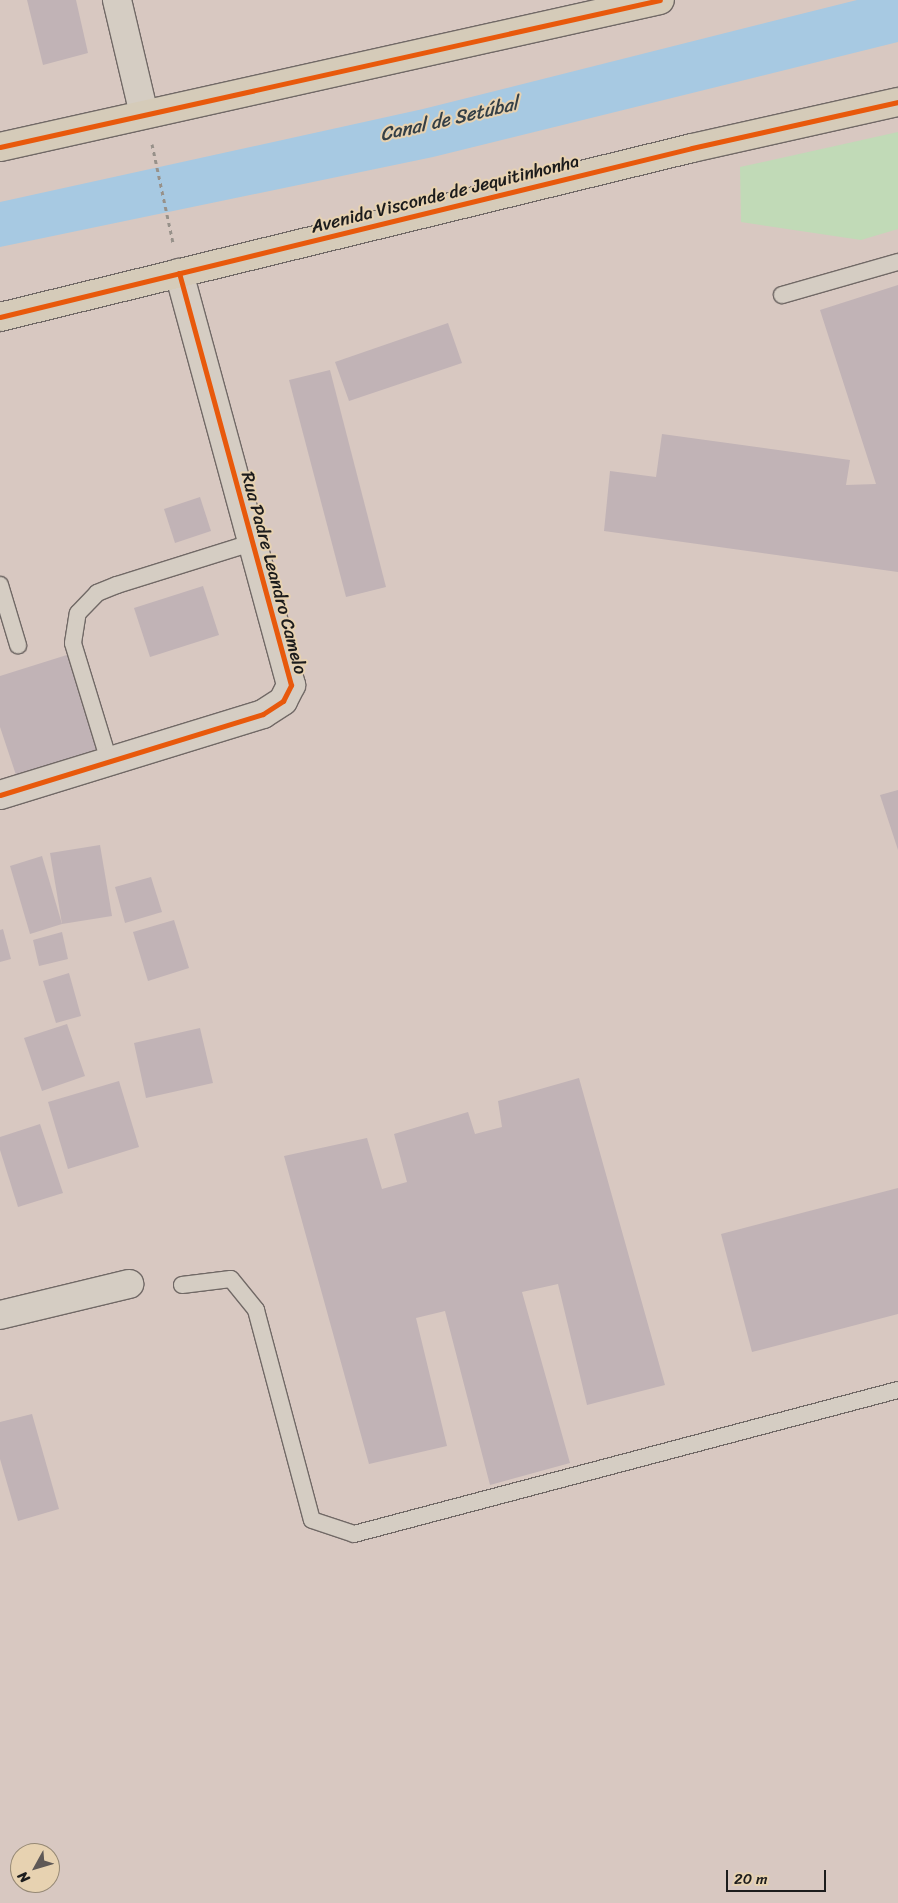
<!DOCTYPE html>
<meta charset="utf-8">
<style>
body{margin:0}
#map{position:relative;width:898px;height:1903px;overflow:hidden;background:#d8c8c1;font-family:Sriracha,sans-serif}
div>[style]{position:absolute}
.green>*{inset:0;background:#c1dab7}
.water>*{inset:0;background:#a7c9e2}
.building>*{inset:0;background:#c1b3b6}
.path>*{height:3px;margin-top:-1.5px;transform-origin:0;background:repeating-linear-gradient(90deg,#97918a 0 4px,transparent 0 8px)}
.roads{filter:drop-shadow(1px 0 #716966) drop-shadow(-1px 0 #716966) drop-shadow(0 1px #716966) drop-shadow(0 -1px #716966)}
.lane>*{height:16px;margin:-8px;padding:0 8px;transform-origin:8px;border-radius:8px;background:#d5cdc3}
.street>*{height:28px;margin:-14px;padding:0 14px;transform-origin:14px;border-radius:14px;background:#d5cdc3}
.primary>*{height:28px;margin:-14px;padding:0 14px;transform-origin:14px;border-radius:14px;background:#d5cbb9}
.cycleway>*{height:5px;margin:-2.5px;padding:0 2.5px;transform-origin:2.5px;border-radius:2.5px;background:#e8590c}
span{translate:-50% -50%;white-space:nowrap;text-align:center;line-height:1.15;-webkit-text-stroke:4px #e7d2b1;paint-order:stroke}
.street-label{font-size:18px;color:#1c1c1c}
.water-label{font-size:19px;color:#343f46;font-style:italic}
.north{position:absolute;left:10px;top:1843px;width:50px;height:50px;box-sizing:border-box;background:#e7d2b1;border:1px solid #968975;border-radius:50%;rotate:231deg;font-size:14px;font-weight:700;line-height:20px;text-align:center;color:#1c1c1c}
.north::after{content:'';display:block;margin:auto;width:18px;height:22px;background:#5e5856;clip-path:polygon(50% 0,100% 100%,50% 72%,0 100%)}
.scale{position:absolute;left:726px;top:1870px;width:100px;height:22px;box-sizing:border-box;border:2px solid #1c1c1c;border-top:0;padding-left:6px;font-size:15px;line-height:18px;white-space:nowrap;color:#1c1c1c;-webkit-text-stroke:4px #e7d2b1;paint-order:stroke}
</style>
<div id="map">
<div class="green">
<i style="clip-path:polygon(898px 132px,898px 229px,861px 240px,741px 222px,740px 167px)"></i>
</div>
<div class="water">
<i style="clip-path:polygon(857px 0,898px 0,898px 42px,433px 157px,0 247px,0 202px,423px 109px)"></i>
</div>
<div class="building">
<i style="clip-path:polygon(27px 0,76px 0,88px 53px,43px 65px)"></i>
<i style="clip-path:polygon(898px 285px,898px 572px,604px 531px,610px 471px,656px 477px,662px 434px,850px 460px,846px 485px,876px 484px,820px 310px)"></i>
<i style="clip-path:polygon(448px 323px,462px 363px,349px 401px,335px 362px)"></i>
<i style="clip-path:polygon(330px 370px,386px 587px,346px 597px,289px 380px)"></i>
<i style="clip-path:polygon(200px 497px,211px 531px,175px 543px,164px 509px)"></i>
<i style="clip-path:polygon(203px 586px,219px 635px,150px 657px,134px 608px)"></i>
<i style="clip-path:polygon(70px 654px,103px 757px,19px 784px,0 727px,0 676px)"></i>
<i style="clip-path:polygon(898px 790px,898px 850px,880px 795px)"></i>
<i style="clip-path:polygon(100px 845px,112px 916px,62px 924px,50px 853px)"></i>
<i style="clip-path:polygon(42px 856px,62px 924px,30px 934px,10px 866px)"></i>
<i style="clip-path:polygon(151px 877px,162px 912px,125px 923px,115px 887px)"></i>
<i style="clip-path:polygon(174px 920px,189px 968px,148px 981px,133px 932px)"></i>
<i style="clip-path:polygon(3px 929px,11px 959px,0 962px,0 930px)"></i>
<i style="clip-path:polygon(62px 932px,68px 959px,39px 966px,33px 940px)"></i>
<i style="clip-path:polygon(69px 973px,81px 1016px,56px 1023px,43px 981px)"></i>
<i style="clip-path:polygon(67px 1024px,85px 1076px,42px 1091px,24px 1038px)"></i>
<i style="clip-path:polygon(200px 1028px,213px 1083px,146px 1098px,134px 1043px)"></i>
<i style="clip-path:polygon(579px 1078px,665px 1385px,587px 1405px,558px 1284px,522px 1292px,570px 1463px,490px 1485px,445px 1311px,416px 1318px,447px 1446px,369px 1464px,284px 1156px,367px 1138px,382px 1189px,407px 1182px,394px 1134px,468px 1112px,475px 1134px,502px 1127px,498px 1101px)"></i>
<i style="clip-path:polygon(119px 1081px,139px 1147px,68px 1169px,48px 1102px)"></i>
<i style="clip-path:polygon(40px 1124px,63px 1193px,18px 1207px,0 1150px,0 1137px)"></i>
<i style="clip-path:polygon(898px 1188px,898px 1314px,752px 1352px,721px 1234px)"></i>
<i style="clip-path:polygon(32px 1414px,59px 1509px,18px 1521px,0 1459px,0 1422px)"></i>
</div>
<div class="path">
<i style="left:152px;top:144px;width:101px;rotate:78deg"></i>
</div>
<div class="roads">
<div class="lane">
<i style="left:782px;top:295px;width:121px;rotate:-15.9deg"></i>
<i style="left:0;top:585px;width:63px;rotate:73.3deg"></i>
<i style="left:109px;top:761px;width:123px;rotate:-107deg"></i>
<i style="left:73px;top:643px;width:30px;rotate:-81deg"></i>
<i style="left:78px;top:613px;width:28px;rotate:-46deg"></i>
<i style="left:97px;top:593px;width:22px;rotate:-22deg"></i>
<i style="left:117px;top:585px;width:140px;rotate:-17.4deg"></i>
<i style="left:182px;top:1285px;width:49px;rotate:-7deg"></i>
<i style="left:231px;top:1279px;width:40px;rotate:51deg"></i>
<i style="left:256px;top:1310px;width:217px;rotate:75.1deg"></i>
<i style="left:312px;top:1520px;width:44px;rotate:18.4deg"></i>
<i style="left:354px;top:1534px;width:563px;rotate:-14.83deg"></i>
</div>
<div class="street">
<i style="left:117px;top:0;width:117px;rotate:76.7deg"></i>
<i style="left:0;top:795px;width:275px;rotate:-17.1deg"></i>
<i style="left:263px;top:714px;width:24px;rotate:-33deg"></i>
<i style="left:283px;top:701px;width:18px;rotate:-63deg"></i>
<i style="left:291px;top:685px;width:427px;rotate:-105.2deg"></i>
<i style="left:0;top:1315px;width:133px;rotate:-13.5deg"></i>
</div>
<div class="primary">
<i style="left:0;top:147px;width:676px;rotate:-12.56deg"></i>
<i style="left:0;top:317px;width:712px;rotate:-13.72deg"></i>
<i style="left:692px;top:148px;width:211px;rotate:-12.6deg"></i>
</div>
</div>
<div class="cycleway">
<i style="left:0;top:147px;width:676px;rotate:-12.56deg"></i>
<i style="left:0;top:317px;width:712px;rotate:-13.72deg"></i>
<i style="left:692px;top:148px;width:211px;rotate:-12.6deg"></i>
<i style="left:0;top:795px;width:275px;rotate:-17.1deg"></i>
<i style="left:263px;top:714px;width:24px;rotate:-33deg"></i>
<i style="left:283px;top:701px;width:18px;rotate:-63deg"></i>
<i style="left:291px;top:685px;width:427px;rotate:-105.2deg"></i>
</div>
<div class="street-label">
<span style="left:445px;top:194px;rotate:-14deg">Avenida Visconde de Jequitinhonha</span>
<span style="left:274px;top:573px;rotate:75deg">Rua Padre Leandro Camelo</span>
</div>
<div class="water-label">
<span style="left:449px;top:119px;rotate:-13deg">Canal de Setúbal</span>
</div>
<div class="north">N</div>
<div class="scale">20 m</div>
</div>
